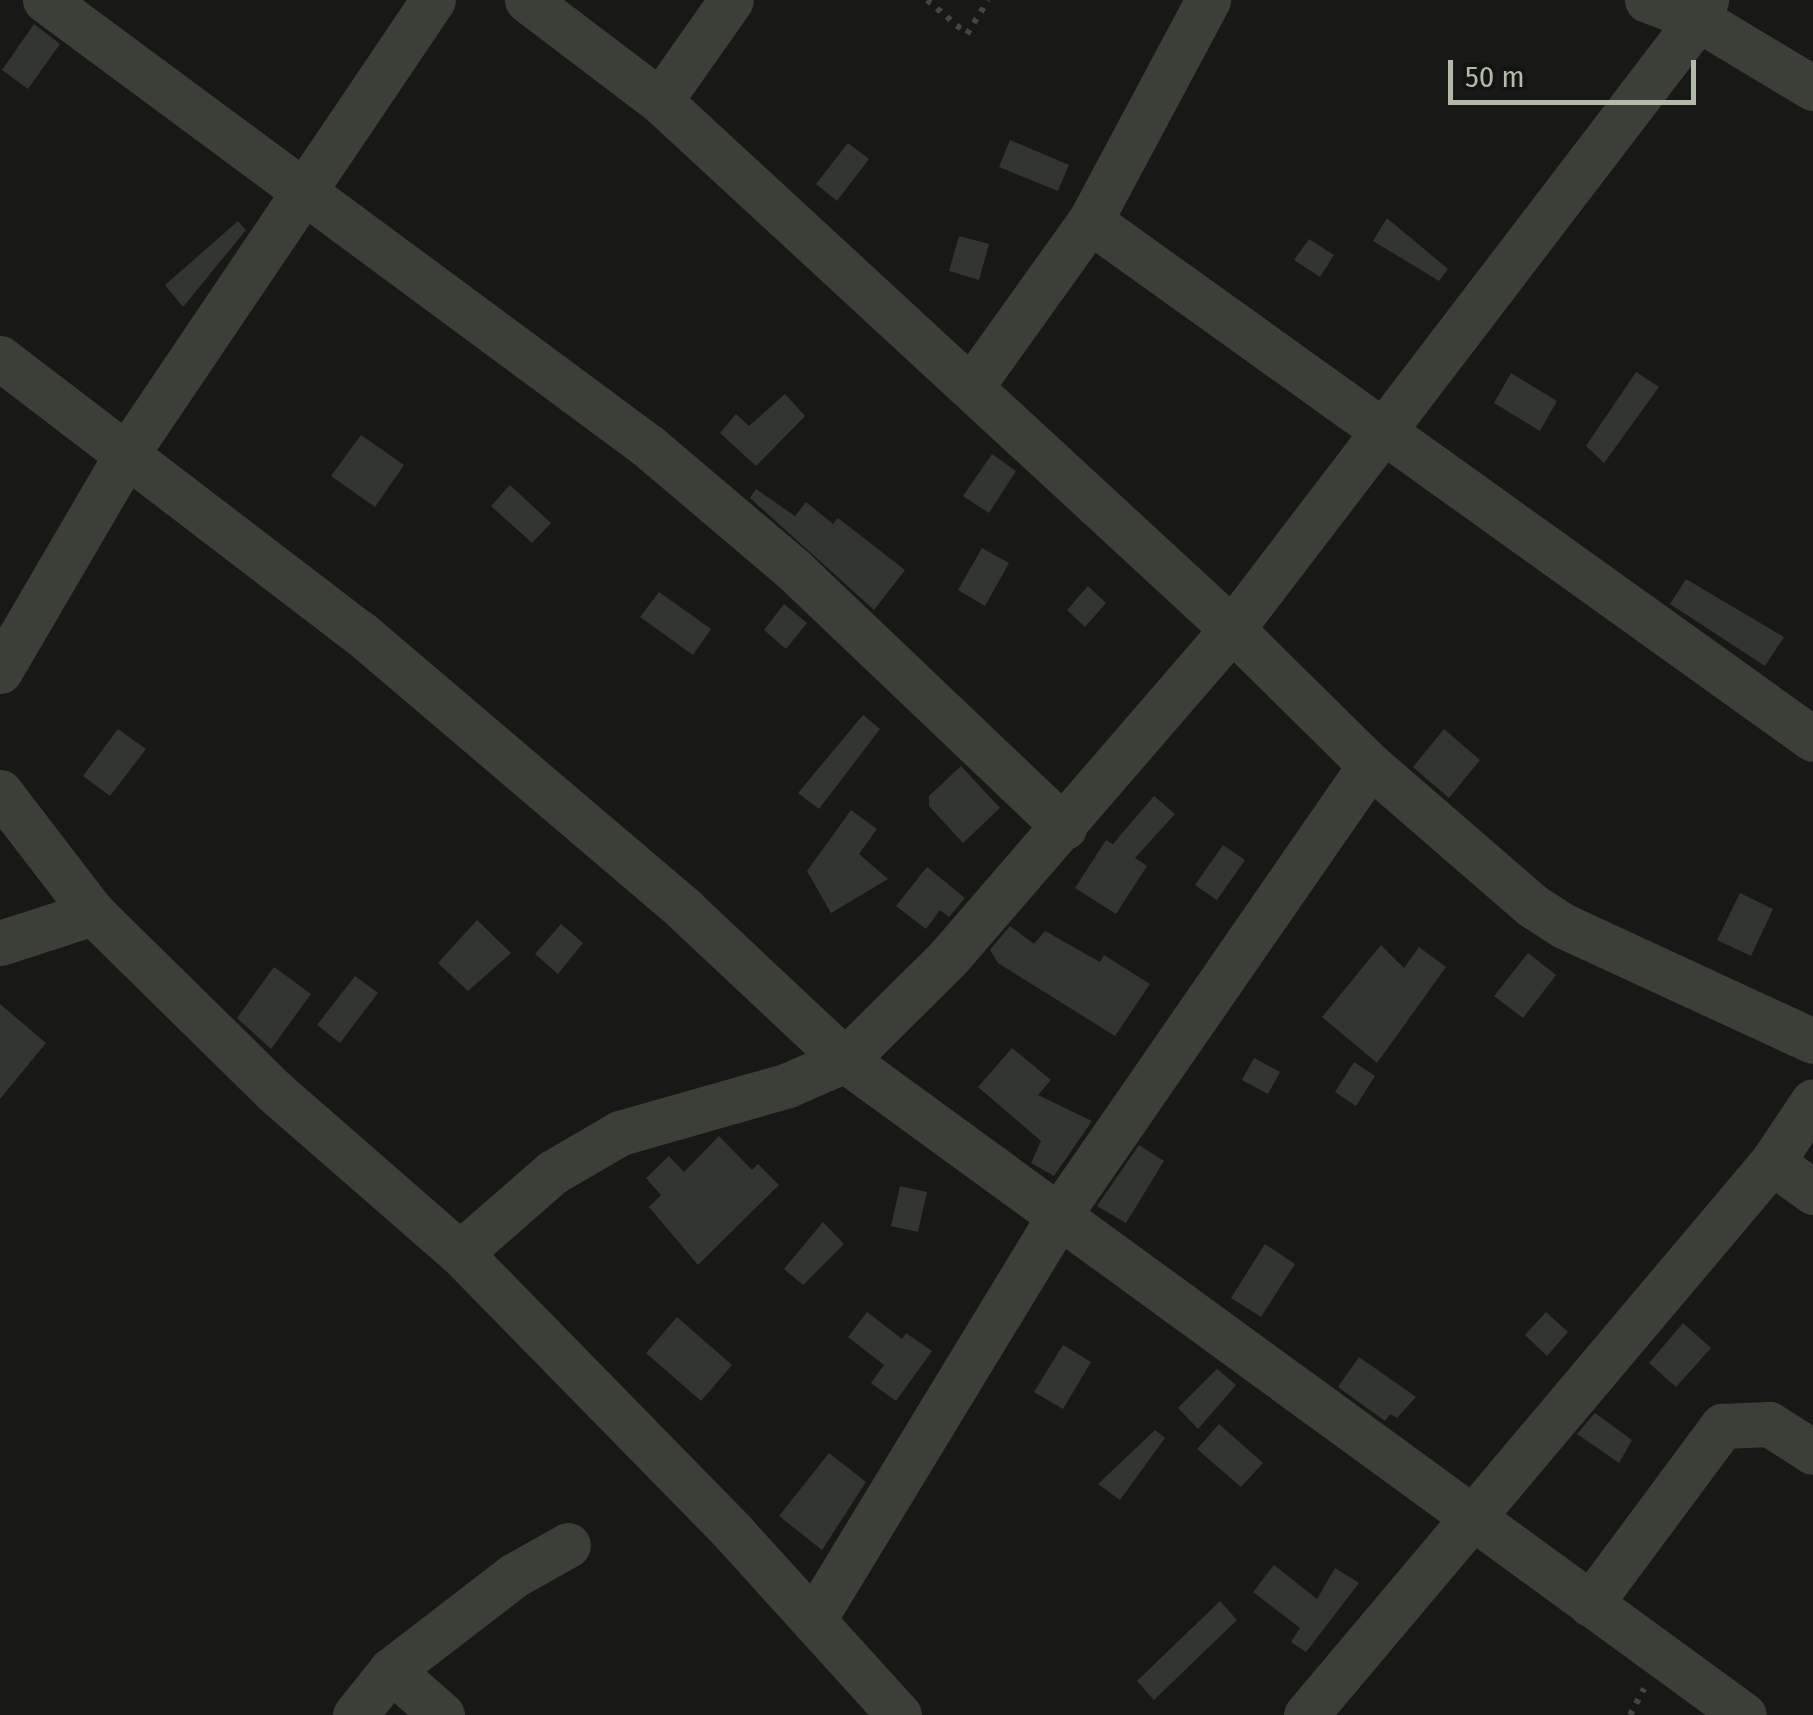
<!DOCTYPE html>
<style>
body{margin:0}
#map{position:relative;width:1813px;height:1715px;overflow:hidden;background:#181917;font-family:"Fira Sans Condensed",sans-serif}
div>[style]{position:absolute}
.building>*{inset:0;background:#333532}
.path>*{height:6px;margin-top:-3px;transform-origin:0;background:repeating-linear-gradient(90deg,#42463e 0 5px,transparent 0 13px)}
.minor>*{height:45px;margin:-22.5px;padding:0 22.5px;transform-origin:22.5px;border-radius:22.5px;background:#3b3f38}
span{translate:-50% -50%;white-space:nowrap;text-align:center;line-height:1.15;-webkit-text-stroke:8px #131412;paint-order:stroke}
.scale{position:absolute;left:1448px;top:60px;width:248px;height:45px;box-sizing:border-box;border:5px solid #b2baa9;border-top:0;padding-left:12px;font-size:30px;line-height:35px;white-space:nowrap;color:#b2baa9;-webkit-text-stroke:8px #131412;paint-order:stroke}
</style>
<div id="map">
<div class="building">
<i style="clip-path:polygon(34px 24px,60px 44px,28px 89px,2px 70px)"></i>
<i style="clip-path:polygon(1010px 140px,1069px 165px,1058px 191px,999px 167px)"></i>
<i style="clip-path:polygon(848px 143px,869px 159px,837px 201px,816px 184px)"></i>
<i style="clip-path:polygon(1387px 218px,1448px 269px,1439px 281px,1373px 241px)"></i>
<i style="clip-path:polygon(238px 221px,246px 230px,183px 307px,165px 285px)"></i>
<i style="clip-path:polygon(959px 236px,989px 244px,979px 280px,949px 271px)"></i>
<i style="clip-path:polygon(1309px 239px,1334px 255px,1320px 277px,1294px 260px)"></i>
<i style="clip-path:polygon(1636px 372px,1659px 387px,1604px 463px,1586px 446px)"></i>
<i style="clip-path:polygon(1511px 373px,1557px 401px,1540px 431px,1494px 403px)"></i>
<i style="clip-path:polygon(785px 394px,805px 416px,756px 466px,720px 433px,736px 414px,749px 426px)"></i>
<i style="clip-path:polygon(361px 435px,404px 465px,375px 507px,331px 476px)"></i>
<i style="clip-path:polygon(992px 454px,1016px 471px,989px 513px,963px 496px)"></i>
<i style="clip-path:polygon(510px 485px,551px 523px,532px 543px,491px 506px)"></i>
<i style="clip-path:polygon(756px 489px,795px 516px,806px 502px,833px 524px,838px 518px,905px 570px,874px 610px,750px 498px)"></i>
<i style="clip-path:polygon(982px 548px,1009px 563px,985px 606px,958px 590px)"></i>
<i style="clip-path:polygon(1686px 579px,1784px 637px,1765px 666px,1670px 604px)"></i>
<i style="clip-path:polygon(1088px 586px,1106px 603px,1085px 627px,1067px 610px)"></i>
<i style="clip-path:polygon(659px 592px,711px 629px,693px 655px,640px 617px)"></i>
<i style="clip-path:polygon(784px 604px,807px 623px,786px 649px,764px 630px)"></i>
<i style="clip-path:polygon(863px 715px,880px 729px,819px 809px,798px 793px)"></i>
<i style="clip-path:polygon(118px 729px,146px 749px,110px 796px,83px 776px)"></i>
<i style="clip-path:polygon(1444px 729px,1480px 760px,1449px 798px,1413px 767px)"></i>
<i style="clip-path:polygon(961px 766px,1000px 808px,963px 843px,929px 806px,929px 796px)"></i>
<i style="clip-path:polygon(1154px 796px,1175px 814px,1135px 858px,1147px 866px,1116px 914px,1075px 888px,1106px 840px,1113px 844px)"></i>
<i style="clip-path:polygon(851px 810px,877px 829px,859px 854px,888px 879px,831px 913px,807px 871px)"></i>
<i style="clip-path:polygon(1223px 845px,1245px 860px,1217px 900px,1195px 885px)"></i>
<i style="clip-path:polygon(927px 867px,965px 898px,949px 917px,940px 910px,926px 929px,896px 906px)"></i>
<i style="clip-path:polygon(1740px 893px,1773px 909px,1751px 956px,1717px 940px)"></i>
<i style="clip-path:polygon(477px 920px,511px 953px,468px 991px,438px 963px)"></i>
<i style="clip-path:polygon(561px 924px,583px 943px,558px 974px,535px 954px)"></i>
<i style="clip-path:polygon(1010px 926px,1034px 944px,1045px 931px,1100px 962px,1104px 955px,1150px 984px,1115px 1036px,998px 963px,990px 950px)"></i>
<i style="clip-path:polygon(1381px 945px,1404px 968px,1419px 947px,1446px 967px,1377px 1063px,1322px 1017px)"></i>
<i style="clip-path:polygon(1528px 953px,1556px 975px,1523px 1018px,1494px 996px)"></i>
<i style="clip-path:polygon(274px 967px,311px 994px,271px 1049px,237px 1018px)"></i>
<i style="clip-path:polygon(355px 976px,378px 993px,340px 1043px,317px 1025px)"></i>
<i style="clip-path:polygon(0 1004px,46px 1043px,0 1099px)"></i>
<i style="clip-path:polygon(1012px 1048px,1051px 1080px,1038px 1095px,1092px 1121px,1054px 1176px,1031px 1163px,1041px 1141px,978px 1087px)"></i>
<i style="clip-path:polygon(1254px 1058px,1280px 1072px,1268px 1094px,1242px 1080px)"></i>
<i style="clip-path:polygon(1354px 1062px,1375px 1076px,1356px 1106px,1335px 1092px)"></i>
<i style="clip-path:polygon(719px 1136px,752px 1170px,758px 1164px,779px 1185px,698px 1265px,649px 1207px,661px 1195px,646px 1178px,669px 1156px,684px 1172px)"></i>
<i style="clip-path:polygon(1139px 1145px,1164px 1161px,1126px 1223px,1097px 1206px)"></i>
<i style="clip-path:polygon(900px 1186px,927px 1192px,918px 1232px,891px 1226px)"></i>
<i style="clip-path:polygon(823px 1222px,844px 1244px,803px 1285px,784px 1269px)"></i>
<i style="clip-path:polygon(1265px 1244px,1295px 1264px,1261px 1317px,1231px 1298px)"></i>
<i style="clip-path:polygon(867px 1312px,902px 1339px,906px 1333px,932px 1351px,896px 1401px,871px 1383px,884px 1365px,848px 1337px)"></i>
<i style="clip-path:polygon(1546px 1312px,1568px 1332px,1547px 1356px,1525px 1335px)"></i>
<i style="clip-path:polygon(677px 1317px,732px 1365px,701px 1401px,646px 1353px)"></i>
<i style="clip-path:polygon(1683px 1323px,1711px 1348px,1676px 1387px,1649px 1363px)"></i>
<i style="clip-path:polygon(1063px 1345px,1091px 1362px,1063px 1409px,1034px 1392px)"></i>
<i style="clip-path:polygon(1359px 1357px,1416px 1397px,1397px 1418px,1390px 1414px,1385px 1421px,1338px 1387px)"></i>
<i style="clip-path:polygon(1217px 1369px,1236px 1385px,1198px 1429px,1178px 1408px)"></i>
<i style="clip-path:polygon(1595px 1413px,1632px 1440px,1619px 1463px,1577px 1434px)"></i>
<i style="clip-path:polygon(1219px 1424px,1263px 1463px,1241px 1487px,1197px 1449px)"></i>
<i style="clip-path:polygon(1155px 1430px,1165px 1438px,1120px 1500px,1098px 1484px)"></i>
<i style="clip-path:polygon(829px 1453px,866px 1482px,822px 1550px,779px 1516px)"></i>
<i style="clip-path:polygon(1274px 1565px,1317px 1599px,1335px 1568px,1359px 1583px,1306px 1652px,1291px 1642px,1300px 1628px,1253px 1592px)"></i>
<i style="clip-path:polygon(1220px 1601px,1237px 1620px,1154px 1700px,1137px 1681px)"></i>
</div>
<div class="path">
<i style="left:927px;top:0;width:52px;rotate:40.4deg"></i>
<i style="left:967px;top:34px;width:40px;rotate:-58deg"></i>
<i style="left:1630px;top:1715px;width:30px;rotate:-62deg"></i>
</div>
<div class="minor">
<i style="left:45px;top:0;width:750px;rotate:36.49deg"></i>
<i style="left:648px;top:446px;width:189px;rotate:40.3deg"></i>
<i style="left:792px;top:568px;width:376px;rotate:43.6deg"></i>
<i style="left:527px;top:0;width:167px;rotate:37.2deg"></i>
<i style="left:660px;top:101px;width:778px;rotate:42.71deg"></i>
<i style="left:1232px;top:629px;width:194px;rotate:44.6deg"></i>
<i style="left:1370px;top:765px;width:216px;rotate:40.9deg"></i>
<i style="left:1533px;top:906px;width:37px;rotate:33deg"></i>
<i style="left:1564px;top:926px;width:274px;rotate:24.8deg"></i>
<i style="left:1647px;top:0;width:54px;rotate:20.4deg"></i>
<i style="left:1698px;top:19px;width:134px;rotate:31deg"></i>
<i style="left:660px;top:101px;width:123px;rotate:-54.9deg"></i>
<i style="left:1090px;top:221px;width:889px;rotate:35.62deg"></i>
<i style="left:0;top:358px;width:452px;rotate:37.4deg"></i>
<i style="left:359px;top:632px;width:427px;rotate:40.4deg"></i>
<i style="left:684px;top:909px;width:221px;rotate:43.2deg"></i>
<i style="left:845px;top:1060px;width:1112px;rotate:36.08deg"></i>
<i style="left:971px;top:387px;width:204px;rotate:-54.4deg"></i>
<i style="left:1090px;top:221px;width:251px;rotate:-61.9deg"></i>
<i style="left:0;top:671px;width:254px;rotate:-59.7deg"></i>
<i style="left:128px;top:452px;width:545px;rotate:-55.99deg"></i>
<i style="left:0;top:792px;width:153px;rotate:52.5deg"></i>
<i style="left:93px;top:913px;width:254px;rotate:44.5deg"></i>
<i style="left:274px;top:1091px;width:247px;rotate:41.1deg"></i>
<i style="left:460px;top:1253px;width:390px;rotate:45.6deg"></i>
<i style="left:733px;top:1532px;width:247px;rotate:47.8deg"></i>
<i style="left:0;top:943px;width:98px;rotate:-17.9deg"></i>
<i style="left:1772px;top:1162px;width:51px;rotate:36.2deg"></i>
<i style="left:460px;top:1253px;width:123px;rotate:-41.1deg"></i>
<i style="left:553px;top:1172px;width:78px;rotate:-30.2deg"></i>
<i style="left:620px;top:1133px;width:175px;rotate:-15.9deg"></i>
<i style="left:788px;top:1085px;width:62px;rotate:-23.7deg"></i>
<i style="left:845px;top:1060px;width:145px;rotate:-44.7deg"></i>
<i style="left:948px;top:958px;width:435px;rotate:-49.2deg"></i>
<i style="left:1232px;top:629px;width:768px;rotate:-52.62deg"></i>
<i style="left:1698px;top:19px;width:21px;rotate:-67deg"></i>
<i style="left:1590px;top:1604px;width:222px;rotate:-53.4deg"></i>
<i style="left:1722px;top:1426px;width:47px;rotate:-2.4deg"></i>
<i style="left:1769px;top:1424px;width:52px;rotate:32.5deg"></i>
<i style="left:814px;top:1619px;width:476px;rotate:-58.7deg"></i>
<i style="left:1061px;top:1212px;width:543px;rotate:-55.34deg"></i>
<i style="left:391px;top:1670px;width:68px;rotate:41.4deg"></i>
<i style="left:355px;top:1715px;width:58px;rotate:-51.3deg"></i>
<i style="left:391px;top:1670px;width:154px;rotate:-37.6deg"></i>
<i style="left:513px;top:1576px;width:63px;rotate:-29.4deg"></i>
<i style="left:1306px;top:1715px;width:723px;rotate:-49.88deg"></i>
<i style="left:1772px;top:1162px;width:73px;rotate:-56.1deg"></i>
</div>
<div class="scale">50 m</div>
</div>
